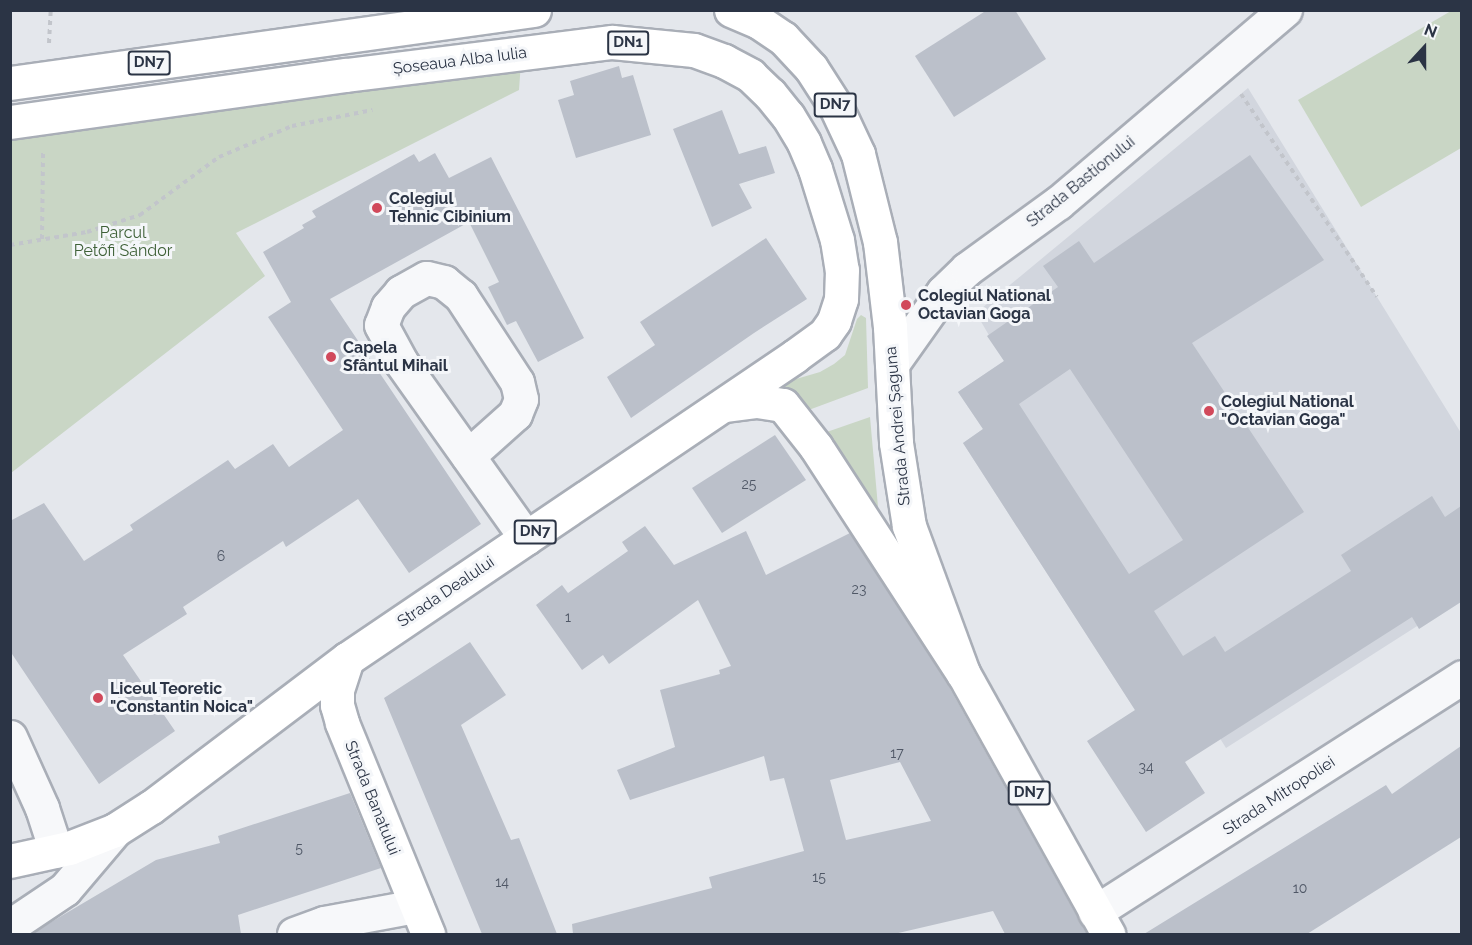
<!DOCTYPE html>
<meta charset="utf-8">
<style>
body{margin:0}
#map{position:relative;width:1472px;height:945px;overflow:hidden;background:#e4e7ec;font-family:Raleway,sans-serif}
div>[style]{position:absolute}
.built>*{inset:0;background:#d2d6de}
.green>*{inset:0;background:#c9d6c5}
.building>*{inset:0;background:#bbc0ca}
.path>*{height:4px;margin-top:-2px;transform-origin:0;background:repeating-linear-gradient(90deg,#c2c5cb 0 4.5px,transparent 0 9px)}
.roads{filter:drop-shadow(2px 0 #a9aeb7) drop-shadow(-2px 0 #a9aeb7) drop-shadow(0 2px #a9aeb7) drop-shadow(0 -2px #a9aeb7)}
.minor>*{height:33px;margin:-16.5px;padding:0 16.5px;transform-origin:16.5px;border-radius:16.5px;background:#f7f8fa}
.major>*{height:33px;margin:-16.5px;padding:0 16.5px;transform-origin:16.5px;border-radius:16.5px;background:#fff}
.dots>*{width:16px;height:16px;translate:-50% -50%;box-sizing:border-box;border:3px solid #f4f6f9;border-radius:50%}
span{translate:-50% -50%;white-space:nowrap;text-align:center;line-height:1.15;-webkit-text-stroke:6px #f4f6f9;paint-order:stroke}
.number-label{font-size:14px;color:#4f5766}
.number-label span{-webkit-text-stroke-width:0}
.shield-label span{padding:2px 4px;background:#f4f6f9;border:2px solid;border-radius:4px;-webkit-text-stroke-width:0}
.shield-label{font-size:15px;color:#2b3445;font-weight:700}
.street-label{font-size:16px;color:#2b3445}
.poi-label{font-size:16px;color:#2b3445;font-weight:700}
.left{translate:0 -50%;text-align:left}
.park-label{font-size:16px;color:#3f6138}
.frame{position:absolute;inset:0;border:12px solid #2b3445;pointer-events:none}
.north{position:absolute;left:1394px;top:18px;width:60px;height:60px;-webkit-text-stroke:4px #f4f6f9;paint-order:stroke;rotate:21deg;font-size:16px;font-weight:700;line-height:24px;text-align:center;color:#2b3445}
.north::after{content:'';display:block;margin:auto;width:21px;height:27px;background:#2b3445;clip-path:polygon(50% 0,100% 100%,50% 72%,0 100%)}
</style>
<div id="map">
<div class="built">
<i style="clip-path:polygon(1248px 88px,1461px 433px,1461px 598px,1226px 748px,1183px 679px,1135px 710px,963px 443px,983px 429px,958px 392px,1004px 361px,976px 313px)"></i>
</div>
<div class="green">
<i style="clip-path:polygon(1451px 11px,1461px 11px,1461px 148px,1361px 207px,1298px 100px)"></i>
<i style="clip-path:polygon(521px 62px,519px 90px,236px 233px,265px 276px,11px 473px,11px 135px)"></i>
<i style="clip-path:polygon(861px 315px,866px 318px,868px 388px,806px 411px,779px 384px,820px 372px,834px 364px,845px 355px,857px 319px)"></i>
<i style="clip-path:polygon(870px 417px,878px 507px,873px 511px,821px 434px)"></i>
</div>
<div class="building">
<i style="clip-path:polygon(987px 10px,1015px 10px,1046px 59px,954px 117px,915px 56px)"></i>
<i style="clip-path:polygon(619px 66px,622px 78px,633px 75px,651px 135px,576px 158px,558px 100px,574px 95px,570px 81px)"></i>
<i style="clip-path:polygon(722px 110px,739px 154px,766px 146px,775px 173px,739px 184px,752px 208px,712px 227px,673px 129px)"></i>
<i style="clip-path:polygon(435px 153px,449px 178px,491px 157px,584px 338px,538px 362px,516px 321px,507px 325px,488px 287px,499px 282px,469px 222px,330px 299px,481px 524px,409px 573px,358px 499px,286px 547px,283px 541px,183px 607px,187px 614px,123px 655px,175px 731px,99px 784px,10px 651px,10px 521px,44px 503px,84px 561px,133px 530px,130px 525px,228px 460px,235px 469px,273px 444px,289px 467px,343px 430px,268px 317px,291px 302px,263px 252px,304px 228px,302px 225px,316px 217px,312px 211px,414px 154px,419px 162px)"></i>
<i style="clip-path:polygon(evenodd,1250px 155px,1324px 260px,1192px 343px,1304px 512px,1154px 611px,1183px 656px,1215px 636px,1225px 652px,1351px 571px,1341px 555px,1432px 496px,1445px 517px,1461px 506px,1461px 602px,1419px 629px,1412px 617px,1185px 762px,1205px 793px,1146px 832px,1087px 741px,1135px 710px,963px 443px,983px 429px,958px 392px,1004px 361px,987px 336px,1058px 287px,1043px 266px,1079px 241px,1094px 263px,1250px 155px,1070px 369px,1183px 540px,1129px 574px,1019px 404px,1070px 369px)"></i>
<i style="clip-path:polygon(766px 238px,807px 299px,754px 333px,631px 418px,607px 377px,655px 345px,640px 322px)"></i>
<i style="clip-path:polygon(775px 435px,806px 480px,722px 533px,692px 488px)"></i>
<i style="clip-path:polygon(evenodd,645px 526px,674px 565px,746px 531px,766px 575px,850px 533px,947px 683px,1087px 934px,1005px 934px,993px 911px,894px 934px,573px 934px,572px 924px,712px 888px,709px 877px,804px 851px,784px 778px,770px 781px,764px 756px,630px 800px,617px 770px,675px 747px,660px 690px,720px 674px,719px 670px,731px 666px,698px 600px,609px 664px,603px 655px,582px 670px,536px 605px,562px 585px,568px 593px,628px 551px,622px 542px,645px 526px,900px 762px,931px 821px,846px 840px,830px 780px,900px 762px)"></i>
<i style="clip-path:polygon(470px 642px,506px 695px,461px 725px,511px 840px,519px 838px,557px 934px,482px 934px,384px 698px)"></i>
<i style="clip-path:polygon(1461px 746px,1461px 837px,1307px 934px,1144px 934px,1386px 785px,1392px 794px)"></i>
<i style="clip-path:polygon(350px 793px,381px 868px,238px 915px,241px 934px,31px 934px,156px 860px,220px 843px,218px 836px)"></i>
</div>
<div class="path">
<i style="left:49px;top:43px;width:33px;rotate:-87deg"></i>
<i style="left:1241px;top:94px;width:244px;rotate:56.2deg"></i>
<i style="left:42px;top:239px;width:86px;rotate:-89.3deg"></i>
<i style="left:10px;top:245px;width:78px;rotate:-9.6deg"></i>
<i style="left:87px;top:232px;width:56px;rotate:-17.8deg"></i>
<i style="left:140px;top:215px;width:98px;rotate:-36.3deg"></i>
<i style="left:219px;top:157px;width:79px;rotate:-23deg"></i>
<i style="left:292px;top:126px;width:82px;rotate:-11.3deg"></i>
</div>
<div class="roads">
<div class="minor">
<i style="left:892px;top:364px;width:88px;rotate:-54.7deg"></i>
<i style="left:943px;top:292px;width:33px;rotate:-44deg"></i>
<i style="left:967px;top:269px;width:112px;rotate:-36deg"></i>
<i style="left:1058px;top:203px;width:298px;rotate:-40.4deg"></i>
<i style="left:468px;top:456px;width:63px;rotate:-41.8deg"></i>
<i style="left:515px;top:414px;width:16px;rotate:-68deg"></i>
<i style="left:521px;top:399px;width:17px;rotate:-103deg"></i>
<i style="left:517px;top:382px;width:103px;rotate:-123.1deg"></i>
<i style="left:461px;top:296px;width:22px;rotate:-141deg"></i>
<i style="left:444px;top:282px;width:18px;rotate:-167deg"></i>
<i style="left:426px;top:278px;width:29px;rotate:151deg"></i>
<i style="left:401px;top:292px;width:20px;rotate:131deg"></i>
<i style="left:388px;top:307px;width:19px;rotate:111deg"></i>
<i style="left:381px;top:325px;width:42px;rotate:61.6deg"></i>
<i style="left:401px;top:362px;width:216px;rotate:54.6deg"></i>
<i style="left:10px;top:737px;width:78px;rotate:65.7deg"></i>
<i style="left:42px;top:808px;width:45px;rotate:72deg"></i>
<i style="left:1095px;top:912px;width:436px;rotate:-32.6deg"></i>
<i style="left:10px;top:926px;width:66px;rotate:-33.9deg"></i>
<i style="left:65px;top:889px;width:77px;rotate:-49.7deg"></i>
<i style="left:294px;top:934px;width:32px;rotate:-20deg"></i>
<i style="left:324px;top:923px;width:94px;rotate:-10.5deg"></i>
</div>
<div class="major">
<i style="left:731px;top:10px;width:30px;rotate:23deg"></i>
<i style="left:759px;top:22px;width:29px;rotate:34deg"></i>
<i style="left:783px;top:38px;width:41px;rotate:47deg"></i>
<i style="left:811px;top:68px;width:46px;rotate:57.3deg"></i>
<i style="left:836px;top:107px;width:52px;rotate:64.9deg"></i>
<i style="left:858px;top:154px;width:91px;rotate:76deg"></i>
<i style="left:880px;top:242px;width:86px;rotate:83.3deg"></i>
<i style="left:890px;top:327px;width:116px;rotate:87deg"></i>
<i style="left:896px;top:443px;width:84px;rotate:81.1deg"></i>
<i style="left:909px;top:526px;width:157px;rotate:69.8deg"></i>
<i style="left:10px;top:83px;width:529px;rotate:-7.93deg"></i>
<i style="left:10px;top:122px;width:339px;rotate:-8deg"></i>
<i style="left:346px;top:75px;width:268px;rotate:-7.1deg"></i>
<i style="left:612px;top:42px;width:82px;rotate:5.6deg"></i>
<i style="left:694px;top:50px;width:32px;rotate:20deg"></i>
<i style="left:724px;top:61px;width:30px;rotate:28deg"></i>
<i style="left:750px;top:75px;width:28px;rotate:44deg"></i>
<i style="left:770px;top:94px;width:28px;rotate:51deg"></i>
<i style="left:788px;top:116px;width:31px;rotate:59deg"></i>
<i style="left:804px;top:143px;width:28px;rotate:67deg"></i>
<i style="left:815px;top:169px;width:74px;rotate:72.8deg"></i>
<i style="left:837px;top:240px;width:30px;rotate:81deg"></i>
<i style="left:842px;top:270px;width:29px;rotate:92deg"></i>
<i style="left:841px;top:299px;width:23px;rotate:108deg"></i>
<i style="left:834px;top:321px;width:16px;rotate:125deg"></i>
<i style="left:825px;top:334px;width:37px;rotate:144deg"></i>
<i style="left:795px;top:356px;width:541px;rotate:145.93deg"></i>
<i style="left:347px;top:659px;width:246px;rotate:142.9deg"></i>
<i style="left:151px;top:807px;width:43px;rotate:147.4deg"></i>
<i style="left:115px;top:830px;width:49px;rotate:158.6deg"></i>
<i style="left:69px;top:848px;width:60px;rotate:167.6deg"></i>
<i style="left:724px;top:405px;width:33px;rotate:-7deg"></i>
<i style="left:757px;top:401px;width:26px;rotate:9deg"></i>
<i style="left:783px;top:405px;width:53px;rotate:51.8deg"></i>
<i style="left:816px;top:447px;width:270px;rotate:57deg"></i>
<i style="left:963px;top:673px;width:299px;rotate:60.9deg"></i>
<i style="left:347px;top:659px;width:33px;rotate:108deg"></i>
<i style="left:337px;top:690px;width:15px;rotate:90deg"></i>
<i style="left:337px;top:705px;width:19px;rotate:74deg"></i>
<i style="left:342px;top:723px;width:228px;rotate:67.8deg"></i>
</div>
</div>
<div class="dots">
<i style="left:377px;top:208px;background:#d1495b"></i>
<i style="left:906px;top:305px;background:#d1495b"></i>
<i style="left:331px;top:357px;background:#d1495b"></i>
<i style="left:1209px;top:411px;background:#d1495b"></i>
<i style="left:98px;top:698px;background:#d1495b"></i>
</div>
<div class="number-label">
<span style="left:749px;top:484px">25</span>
<span style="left:221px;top:556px">6</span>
<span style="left:859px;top:589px">23</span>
<span style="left:568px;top:617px">1</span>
<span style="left:897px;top:753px">17</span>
<span style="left:1146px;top:767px">34</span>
<span style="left:299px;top:848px">5</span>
<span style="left:819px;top:877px">15</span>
<span style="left:502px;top:882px">14</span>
<span style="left:1300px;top:888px">10</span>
</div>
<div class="shield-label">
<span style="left:628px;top:43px">DN1</span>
<span style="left:149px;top:63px">DN7</span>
<span style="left:835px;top:105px">DN7</span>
<span style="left:535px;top:532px">DN7</span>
<span style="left:1029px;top:793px">DN7</span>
</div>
<div class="street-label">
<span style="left:460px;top:61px;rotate:-7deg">Șoseaua Alba Iulia</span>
<span style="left:1081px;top:182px;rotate:-39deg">Strada Bastionului</span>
<span style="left:898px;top:426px;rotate:-95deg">Strada Andrei Șaguna</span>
<span style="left:446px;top:592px;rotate:-34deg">Strada Dealului</span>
<span style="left:1279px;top:796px;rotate:-33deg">Strada Mitropoliei</span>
<span style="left:372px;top:798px;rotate:68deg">Strada Banatului</span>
</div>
<div class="poi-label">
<span class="left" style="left:389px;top:208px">Colegiul<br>Tehnic Cibinium</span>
<span class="left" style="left:918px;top:305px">Colegiul National<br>Octavian Goga</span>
<span class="left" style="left:343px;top:357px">Capela<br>Sfântul Mihail</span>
<span class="left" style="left:1221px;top:411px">Colegiul National<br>"Octavian Goga"</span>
<span class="left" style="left:110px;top:698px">Liceul Teoretic<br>"Constantin Noica"</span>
</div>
<div class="park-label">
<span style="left:123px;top:242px">Parcul<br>Petőfi Sándor</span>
</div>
<div class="frame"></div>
<div class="north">N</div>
</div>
